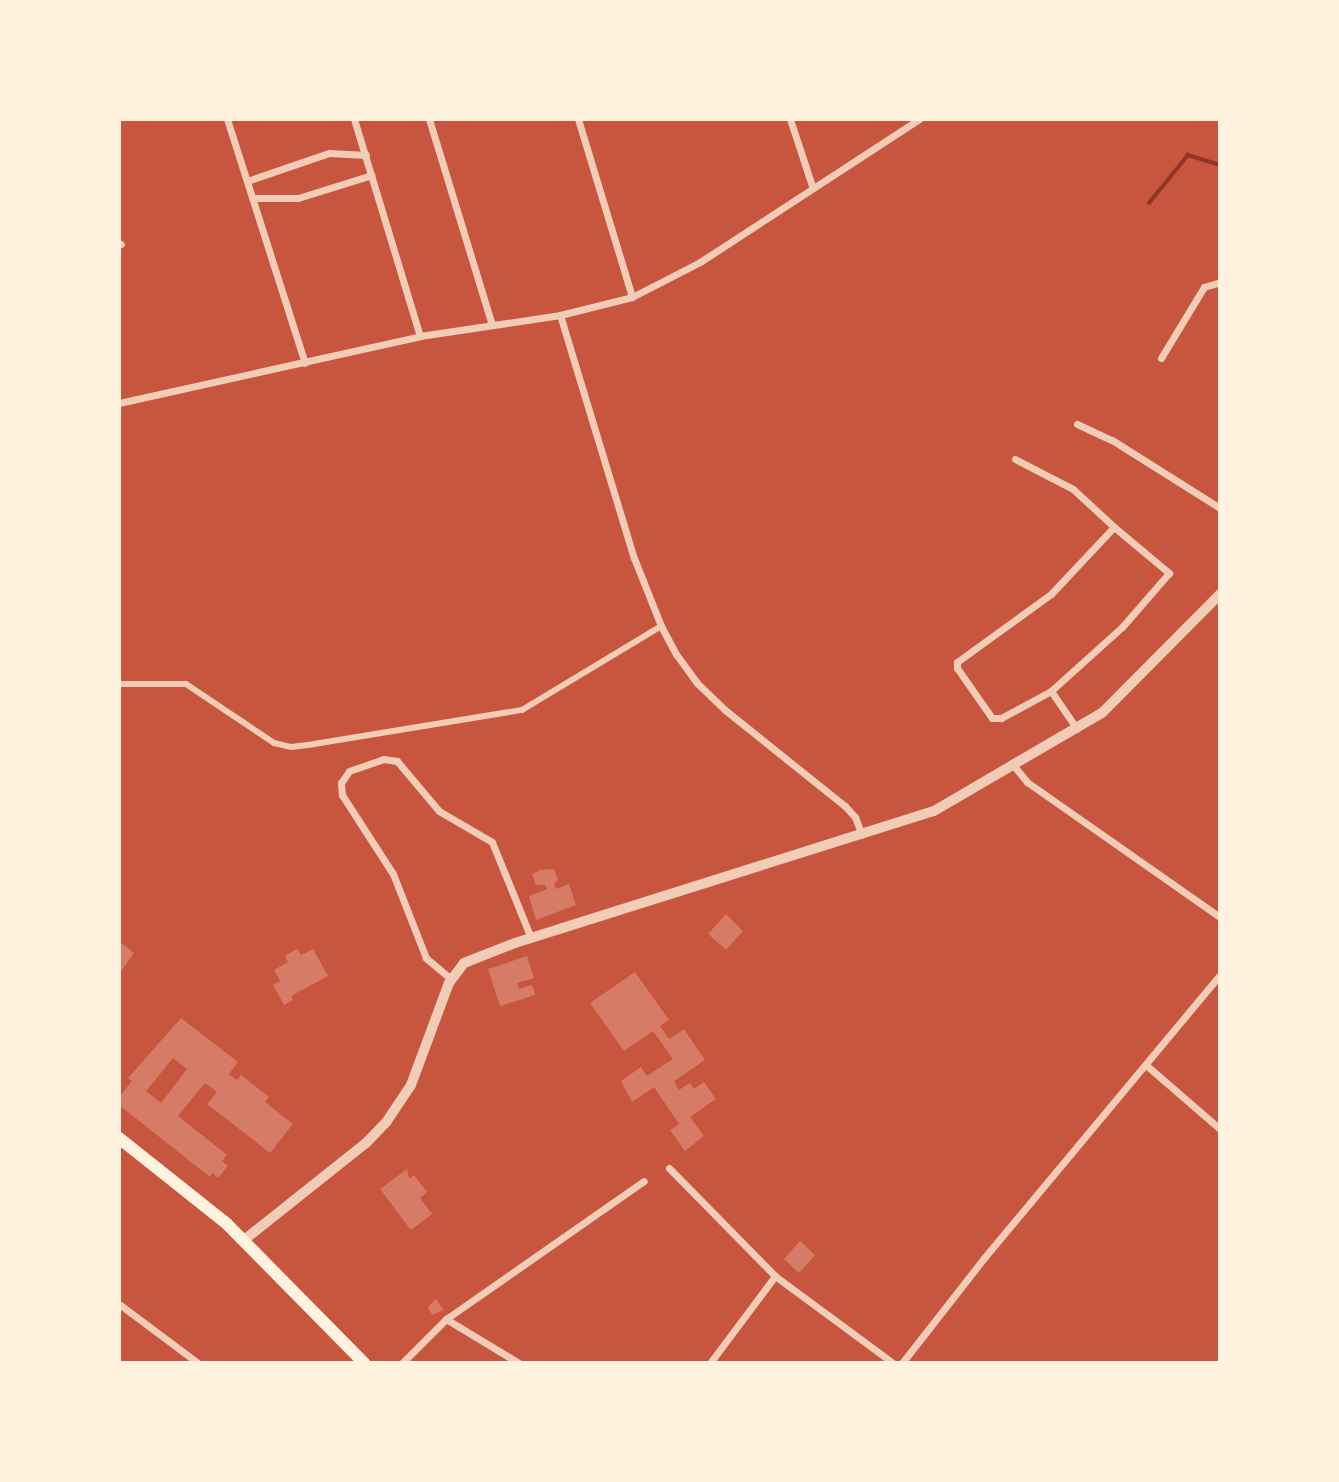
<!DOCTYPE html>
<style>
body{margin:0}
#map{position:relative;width:1339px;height:1482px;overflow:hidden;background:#c8553d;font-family:"PT Serif",serif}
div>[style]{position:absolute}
.stream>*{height:3.5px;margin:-1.75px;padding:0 1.75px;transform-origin:1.75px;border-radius:1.75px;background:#8f3625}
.building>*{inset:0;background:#d67c66}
.pedestrian>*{height:6px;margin:-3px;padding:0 3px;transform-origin:3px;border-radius:3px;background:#f1ccb7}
.minor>*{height:7px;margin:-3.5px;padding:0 3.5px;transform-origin:3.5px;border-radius:3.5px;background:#f1ccb7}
.tertiary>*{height:10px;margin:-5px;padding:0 5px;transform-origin:5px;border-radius:5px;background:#f1ccb7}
.secondary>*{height:12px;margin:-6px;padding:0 6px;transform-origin:6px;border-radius:6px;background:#fff3e0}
span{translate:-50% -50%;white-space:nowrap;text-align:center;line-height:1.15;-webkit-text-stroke:7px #fff3e0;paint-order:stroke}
.frame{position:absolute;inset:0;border:121px solid #fff3e0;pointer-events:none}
</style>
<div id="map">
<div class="stream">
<i style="left:1149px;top:203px;width:62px;rotate:-50.9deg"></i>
<i style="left:1188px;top:155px;width:34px;rotate:17deg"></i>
</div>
<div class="building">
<i style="clip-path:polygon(554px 869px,558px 880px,554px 883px,556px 889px,569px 884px,576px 905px,536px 920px,529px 896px,547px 889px,545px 885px,536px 885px,532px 874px,540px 870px)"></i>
<i style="clip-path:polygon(726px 914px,743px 931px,726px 950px,708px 934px)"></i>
<i style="clip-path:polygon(119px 941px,134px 953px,119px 974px)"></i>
<i style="clip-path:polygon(297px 949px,301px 955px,313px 949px,328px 976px,291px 996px,293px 1000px,284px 1005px,273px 985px,280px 981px,274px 970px,288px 962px,285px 956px)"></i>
<i style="clip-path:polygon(527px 956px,534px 978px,517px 983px,519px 989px,532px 985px,535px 995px,500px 1006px,488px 969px)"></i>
<i style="clip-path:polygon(635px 972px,669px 1020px,660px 1026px,669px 1039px,684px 1029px,705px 1060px,674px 1081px,679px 1090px,690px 1083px,694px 1089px,704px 1082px,716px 1099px,690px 1117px,704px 1136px,685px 1151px,670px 1130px,679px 1124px,654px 1087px,632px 1102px,621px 1081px,641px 1067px,647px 1076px,673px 1059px,653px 1031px,624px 1051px,590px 1003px)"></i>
<i style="clip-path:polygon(evenodd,181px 1018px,238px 1062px,229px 1074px,237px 1080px,241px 1075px,269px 1097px,265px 1102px,293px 1124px,270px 1153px,207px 1104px,217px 1092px,205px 1083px,178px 1116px,227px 1155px,222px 1161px,228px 1166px,218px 1178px,212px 1173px,210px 1177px,119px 1105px,119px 1097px,132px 1081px,128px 1078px,181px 1018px,173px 1058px,187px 1069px,161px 1103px,146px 1091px,173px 1058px)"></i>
<i style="clip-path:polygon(407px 1169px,409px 1179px,414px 1175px,427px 1192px,420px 1198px,432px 1214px,411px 1230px,380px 1189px)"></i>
<i style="clip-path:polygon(800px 1241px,815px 1255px,799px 1273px,784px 1259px)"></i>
<i style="clip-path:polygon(436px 1299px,444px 1310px,432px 1315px,428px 1307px)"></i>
</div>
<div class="pedestrian">
<i style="left:119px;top:684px;width:67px"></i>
<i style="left:186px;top:684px;width:106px;rotate:33.8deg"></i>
<i style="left:274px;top:743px;width:17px;rotate:13deg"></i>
<i style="left:291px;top:747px;width:23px;rotate:-7deg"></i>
<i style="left:314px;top:744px;width:211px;rotate:-9.3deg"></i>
<i style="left:522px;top:710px;width:162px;rotate:-31.1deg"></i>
</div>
<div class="minor">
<i style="left:227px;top:119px;width:256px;rotate:72.3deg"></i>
<i style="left:354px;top:119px;width:227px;rotate:73.1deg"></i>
<i style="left:429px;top:119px;width:215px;rotate:73deg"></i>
<i style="left:578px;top:119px;width:186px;rotate:73.1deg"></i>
<i style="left:790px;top:119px;width:71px;rotate:71.8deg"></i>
<i style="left:247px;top:181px;width:87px;rotate:-18.9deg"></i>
<i style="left:329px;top:153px;width:37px;rotate:3deg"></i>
<i style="left:252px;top:198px;width:46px"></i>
<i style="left:298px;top:198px;width:77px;rotate:-17.3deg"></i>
<i style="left:119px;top:245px;width:2px;rotate:-27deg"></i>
<i style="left:560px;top:315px;width:254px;rotate:73.1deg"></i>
<i style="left:634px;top:558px;width:73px;rotate:68.3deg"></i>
<i style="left:661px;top:626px;width:32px;rotate:62deg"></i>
<i style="left:676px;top:654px;width:36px;rotate:54deg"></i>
<i style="left:697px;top:683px;width:39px;rotate:44deg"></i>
<i style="left:725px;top:710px;width:154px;rotate:38.7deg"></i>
<i style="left:845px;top:806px;width:15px;rotate:48deg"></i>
<i style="left:855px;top:817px;width:19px;rotate:69deg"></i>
<i style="left:1161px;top:358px;width:83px;rotate:-58.8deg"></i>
<i style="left:1204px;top:287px;width:17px;rotate:-17deg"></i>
<i style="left:119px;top:403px;width:308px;rotate:-12.5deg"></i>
<i style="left:420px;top:336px;width:142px;rotate:-8.5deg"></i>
<i style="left:560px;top:315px;width:74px;rotate:-14deg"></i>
<i style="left:632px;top:297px;width:76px;rotate:-27.2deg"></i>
<i style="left:700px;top:262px;width:262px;rotate:-33.1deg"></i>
<i style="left:1077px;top:424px;width:38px;rotate:25deg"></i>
<i style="left:1112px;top:440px;width:128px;rotate:32.2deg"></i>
<i style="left:1015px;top:459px;width:65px;rotate:27.3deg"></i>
<i style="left:1073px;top:489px;width:56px;rotate:42.8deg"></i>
<i style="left:1051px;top:691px;width:57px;rotate:151.6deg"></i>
<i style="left:1001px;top:718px;width:9px;rotate:180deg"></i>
<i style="left:992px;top:718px;width:61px;rotate:-125deg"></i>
<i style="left:957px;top:668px;width:6px;rotate:-90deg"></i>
<i style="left:957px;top:662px;width:116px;rotate:-35.9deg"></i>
<i style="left:1051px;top:594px;width:92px;rotate:-46.8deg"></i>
<i style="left:1114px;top:527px;width:72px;rotate:39.9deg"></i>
<i style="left:1169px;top:573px;width:72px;rotate:131deg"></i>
<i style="left:1122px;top:627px;width:96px;rotate:138deg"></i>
<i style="left:1051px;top:691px;width:46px;rotate:55.6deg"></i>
<i style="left:1014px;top:766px;width:21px;rotate:51deg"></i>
<i style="left:1027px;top:782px;width:236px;rotate:35deg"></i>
<i style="left:451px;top:979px;width:33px;rotate:-140deg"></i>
<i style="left:426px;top:958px;width:90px;rotate:-111.4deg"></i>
<i style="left:393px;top:874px;width:94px;rotate:-122.8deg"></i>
<i style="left:342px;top:795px;width:12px;rotate:-95deg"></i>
<i style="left:341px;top:783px;width:14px;rotate:-56deg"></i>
<i style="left:349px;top:771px;width:36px;rotate:-19deg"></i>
<i style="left:383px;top:759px;width:14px;rotate:8deg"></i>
<i style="left:397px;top:761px;width:65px;rotate:50deg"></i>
<i style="left:439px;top:811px;width:61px;rotate:30.3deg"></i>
<i style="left:492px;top:842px;width:104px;rotate:67.9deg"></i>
<i style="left:1146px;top:1065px;width:98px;rotate:40.9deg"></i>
<i style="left:669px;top:1168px;width:151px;rotate:45.5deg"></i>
<i style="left:775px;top:1276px;width:147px;rotate:36.4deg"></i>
<i style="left:119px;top:1304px;width:99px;rotate:36.8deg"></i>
<i style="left:446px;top:1319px;width:85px;rotate:31.1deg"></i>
<i style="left:402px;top:1363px;width:62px;rotate:-45deg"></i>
<i style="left:446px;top:1319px;width:241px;rotate:-34.9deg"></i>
<i style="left:710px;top:1363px;width:109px;rotate:-53.2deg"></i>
<i style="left:902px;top:1363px;width:133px;rotate:-52deg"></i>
<i style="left:984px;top:1258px;width:368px;rotate:-50.2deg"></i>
</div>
<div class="tertiary">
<i style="left:244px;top:1240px;width:156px;rotate:-38.5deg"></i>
<i style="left:366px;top:1143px;width:30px;rotate:-46deg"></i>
<i style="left:387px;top:1121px;width:43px;rotate:-56.3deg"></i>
<i style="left:411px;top:1085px;width:109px;rotate:-69.6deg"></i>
<i style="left:449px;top:983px;width:25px;rotate:-53deg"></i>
<i style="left:464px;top:963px;width:55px;rotate:-21.4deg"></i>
<i style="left:515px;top:943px;width:439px;rotate:-17.5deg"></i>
<i style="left:934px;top:811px;width:194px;rotate:-30.3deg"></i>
<i style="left:1102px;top:713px;width:168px;rotate:-45.2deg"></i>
</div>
<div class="secondary">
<i style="left:119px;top:1138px;width:137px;rotate:38.5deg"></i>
<i style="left:226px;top:1223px;width:197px;rotate:45.4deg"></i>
</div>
<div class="frame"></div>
</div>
